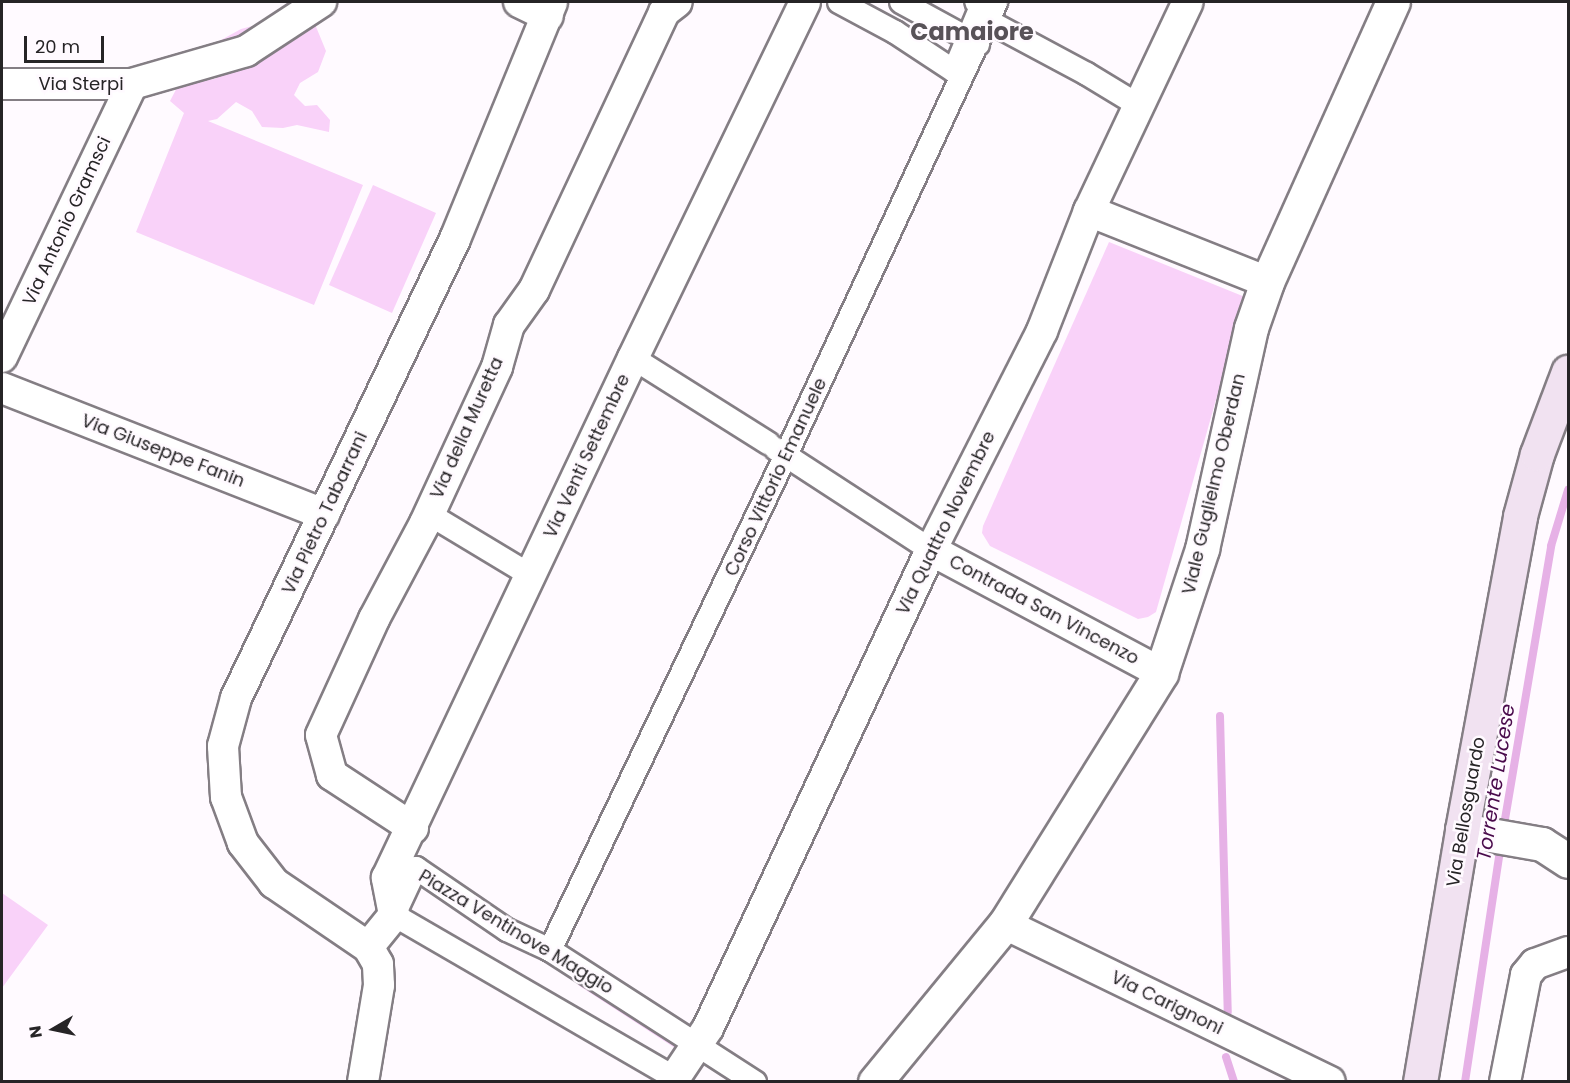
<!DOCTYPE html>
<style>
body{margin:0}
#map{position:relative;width:1570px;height:1083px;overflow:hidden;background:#fffaff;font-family:Poppins,sans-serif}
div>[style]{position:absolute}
.green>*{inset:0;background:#f9d2f9}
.stream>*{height:8px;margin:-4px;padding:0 4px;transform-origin:4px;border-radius:4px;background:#e6b1e6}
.roads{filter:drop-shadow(2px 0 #847e84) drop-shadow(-2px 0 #847e84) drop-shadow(0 2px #847e84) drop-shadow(0 -2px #847e84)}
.pedestrian>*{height:22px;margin:-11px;padding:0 11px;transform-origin:11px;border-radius:11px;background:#fff}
.minor>*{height:30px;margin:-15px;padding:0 15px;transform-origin:15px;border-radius:15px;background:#fff}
.tertiary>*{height:33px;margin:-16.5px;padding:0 16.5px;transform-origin:16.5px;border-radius:16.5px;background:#fff}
.secondary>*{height:33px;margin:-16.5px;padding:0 16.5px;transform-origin:16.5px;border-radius:16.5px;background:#f1e2f1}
span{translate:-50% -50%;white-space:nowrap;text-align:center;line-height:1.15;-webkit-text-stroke:5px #fffaff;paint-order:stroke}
.street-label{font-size:18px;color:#262426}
.water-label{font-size:20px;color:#490a4b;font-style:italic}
.district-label{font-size:24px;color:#585258;font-weight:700}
.frame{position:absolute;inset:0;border:3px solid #262426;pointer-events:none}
.north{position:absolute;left:24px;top:999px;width:60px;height:60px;-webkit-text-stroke:4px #fffaff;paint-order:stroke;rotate:261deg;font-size:16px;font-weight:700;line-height:24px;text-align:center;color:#262426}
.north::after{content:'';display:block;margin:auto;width:21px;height:27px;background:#262426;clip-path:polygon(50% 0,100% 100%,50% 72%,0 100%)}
.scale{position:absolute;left:24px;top:36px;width:80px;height:27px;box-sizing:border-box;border:3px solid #262426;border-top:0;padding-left:8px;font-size:18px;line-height:21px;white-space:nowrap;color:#262426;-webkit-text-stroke:4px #fffaff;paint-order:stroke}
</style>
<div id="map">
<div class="green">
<i style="clip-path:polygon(295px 8px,312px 17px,326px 51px,318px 72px,300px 83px,294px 95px,305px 106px,317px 105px,330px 120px,329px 132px,297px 125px,283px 128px,262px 127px,252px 111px,236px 102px,217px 119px,208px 121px,363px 185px,314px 305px,136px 232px,184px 113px,170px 101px,180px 82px,215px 79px,222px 71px,212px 45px,241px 29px,264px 23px,278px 9px)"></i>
<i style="clip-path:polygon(373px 185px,436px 213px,392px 313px,329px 285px)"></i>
<i style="clip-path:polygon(1109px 242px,1245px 297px,1156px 612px,1148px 617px,1138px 619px,990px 546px,982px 533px,983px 526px)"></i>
<i style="clip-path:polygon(2px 893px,48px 925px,2px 988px)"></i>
<i style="clip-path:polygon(577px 980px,684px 1045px,678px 1050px,578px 985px)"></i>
</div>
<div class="stream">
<i style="left:1220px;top:716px;width:296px;rotate:88.5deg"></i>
<i style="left:1503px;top:831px;width:289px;rotate:-80.4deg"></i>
<i style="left:1551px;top:546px;width:59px;rotate:-73.1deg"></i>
<i style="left:1226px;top:1057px;width:26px;rotate:72deg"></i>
<i style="left:1465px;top:1082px;width:241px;rotate:-81.4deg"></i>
</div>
<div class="roads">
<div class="pedestrian">
<i style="left:839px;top:2px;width:64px;rotate:28.2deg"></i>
<i style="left:895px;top:32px;width:71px;rotate:33.5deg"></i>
<i style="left:954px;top:71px;width:73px;rotate:-67.3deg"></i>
<i style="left:982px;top:4px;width:6px;rotate:-162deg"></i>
<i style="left:901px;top:2px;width:88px;rotate:28.6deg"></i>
<i style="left:988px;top:21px;width:112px;rotate:28.2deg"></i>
<i style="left:1087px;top:74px;width:60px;rotate:31.3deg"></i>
<i style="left:633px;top:358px;width:160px;rotate:32.2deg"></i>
<i style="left:776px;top:449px;width:185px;rotate:33.1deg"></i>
<i style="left:429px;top:514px;width:118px;rotate:31.1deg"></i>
<i style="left:550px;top:950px;width:548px;rotate:-64.51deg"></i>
<i style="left:786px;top:455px;width:499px;rotate:-65.1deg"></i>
<i style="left:675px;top:1078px;width:325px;rotate:-149.9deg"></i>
<i style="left:394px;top:915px;width:52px;rotate:-64.9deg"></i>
<i style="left:416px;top:868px;width:110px;rotate:34.3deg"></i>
<i style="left:507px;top:930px;width:47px;rotate:24.9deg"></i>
<i style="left:550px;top:950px;width:244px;rotate:32.8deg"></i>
</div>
<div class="minor">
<i style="left:519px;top:2px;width:32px;rotate:26deg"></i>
<i style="left:2px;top:84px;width:130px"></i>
<i style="left:132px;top:84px;width:119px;rotate:-16.1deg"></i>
<i style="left:246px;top:51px;width:90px;rotate:-33.2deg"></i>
<i style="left:1089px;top:211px;width:192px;rotate:21.7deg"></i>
<i style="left:2px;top:357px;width:302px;rotate:-64.5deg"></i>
<i style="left:2px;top:388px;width:346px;rotate:21.4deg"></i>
<i style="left:931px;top:550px;width:261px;rotate:28.1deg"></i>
<i style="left:413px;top:828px;width:97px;rotate:-146.8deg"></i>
<i style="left:332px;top:775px;width:41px;rotate:-105.4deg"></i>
<i style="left:321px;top:735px;width:128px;rotate:-65.4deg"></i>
<i style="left:374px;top:619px;width:109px;rotate:-62deg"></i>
<i style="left:425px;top:523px;width:172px;rotate:-65.2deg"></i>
<i style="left:497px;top:367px;width:44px;rotate:-74.1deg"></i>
<i style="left:509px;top:325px;width:43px;rotate:-54.5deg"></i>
<i style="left:534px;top:290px;width:307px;rotate:-64.9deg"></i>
<i style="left:664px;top:12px;width:16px;rotate:-38deg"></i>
<i style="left:1005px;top:924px;width:361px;rotate:25.9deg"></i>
<i style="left:368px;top:947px;width:41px;rotate:-50.9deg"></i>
<i style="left:394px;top:915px;width:38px;rotate:-101deg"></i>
<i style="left:387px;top:878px;width:575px;rotate:-64.68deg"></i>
<i style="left:633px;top:358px;width:395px;rotate:-64.2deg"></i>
<i style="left:363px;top:1082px;width:98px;rotate:-80.6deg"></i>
<i style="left:379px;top:985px;width:21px;rotate:-93deg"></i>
<i style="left:378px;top:964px;width:20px;rotate:-120deg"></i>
<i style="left:368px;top:947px;width:114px;rotate:-145.8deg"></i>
<i style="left:274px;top:883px;width:51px;rotate:-127.8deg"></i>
<i style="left:243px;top:843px;width:49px;rotate:-110.3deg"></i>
<i style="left:226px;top:797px;width:51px;rotate:-93.4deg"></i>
<i style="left:223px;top:746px;width:50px;rotate:-74.8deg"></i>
<i style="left:236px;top:698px;width:509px;rotate:-64.49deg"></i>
<i style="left:455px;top:239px;width:256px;rotate:-67.7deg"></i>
<i style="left:672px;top:1082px;width:65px;rotate:-56.3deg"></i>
<i style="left:708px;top:1028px;width:527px;rotate:-64.99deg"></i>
<i style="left:931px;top:550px;width:246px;rotate:-63.1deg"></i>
<i style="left:1042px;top:331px;width:129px;rotate:-68.6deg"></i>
<i style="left:1089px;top:211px;width:231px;rotate:-64.7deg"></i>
<i style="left:1505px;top:1082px;width:109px;rotate:-78.9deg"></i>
<i style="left:1526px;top:975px;width:14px;rotate:-51deg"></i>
<i style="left:1535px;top:964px;width:35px;rotate:-20deg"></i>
</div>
<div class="tertiary">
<i style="left:1462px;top:830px;width:81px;rotate:9.9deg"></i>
<i style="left:1542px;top:844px;width:31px;rotate:33deg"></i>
<i style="left:875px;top:1082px;width:205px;rotate:-50.6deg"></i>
<i style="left:1005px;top:924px;width:296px;rotate:-58.1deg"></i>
<i style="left:1161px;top:673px;width:131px;rotate:-71.7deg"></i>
<i style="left:1202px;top:549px;width:226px;rotate:-77.5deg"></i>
<i style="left:1251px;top:328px;width:49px;rotate:-70.8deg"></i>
<i style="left:1267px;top:282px;width:307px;rotate:-65.8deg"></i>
</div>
<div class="secondary">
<i style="left:1420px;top:1082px;width:255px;rotate:-80.5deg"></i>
<i style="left:1462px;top:830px;width:319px;rotate:-79.5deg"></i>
<i style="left:1520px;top:516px;width:64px;rotate:-74.7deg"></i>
<i style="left:1537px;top:454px;width:88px;rotate:-69.3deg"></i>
</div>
</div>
<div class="street-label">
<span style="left:81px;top:84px">Via Sterpi</span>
<span style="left:67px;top:221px;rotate:-65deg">Via Antonio Gramsci</span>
<span style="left:467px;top:428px;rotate:-66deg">Via della Muretta</span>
<span style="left:163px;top:451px;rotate:21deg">Via Giuseppe Fanin</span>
<span style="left:587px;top:456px;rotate:-65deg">Via Venti Settembre</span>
<span style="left:776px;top:477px;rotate:-65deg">Corso Vittorio Emanuele</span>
<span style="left:1214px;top:484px;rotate:-77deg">Viale Guglielmo Oberdan</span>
<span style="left:325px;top:513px;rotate:-65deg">Via Pietro Tabarrani</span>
<span style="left:946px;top:523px;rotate:-64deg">Via Quattro Novembre</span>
<span style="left:1044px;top:610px;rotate:28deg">Contrada San Vincenzo</span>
<span style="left:1466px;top:812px;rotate:-80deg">Via Bellosguardo</span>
<span style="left:516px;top:932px;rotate:31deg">Piazza Ventinove Maggio</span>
<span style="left:1167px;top:1003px;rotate:26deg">Via Carignoni</span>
</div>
<div class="water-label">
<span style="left:1496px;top:782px;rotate:-81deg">Torrente Lucese</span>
</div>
<div class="district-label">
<span style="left:972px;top:32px">Camaiore</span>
</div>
<div class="frame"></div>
<div class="north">N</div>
<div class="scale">20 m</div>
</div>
